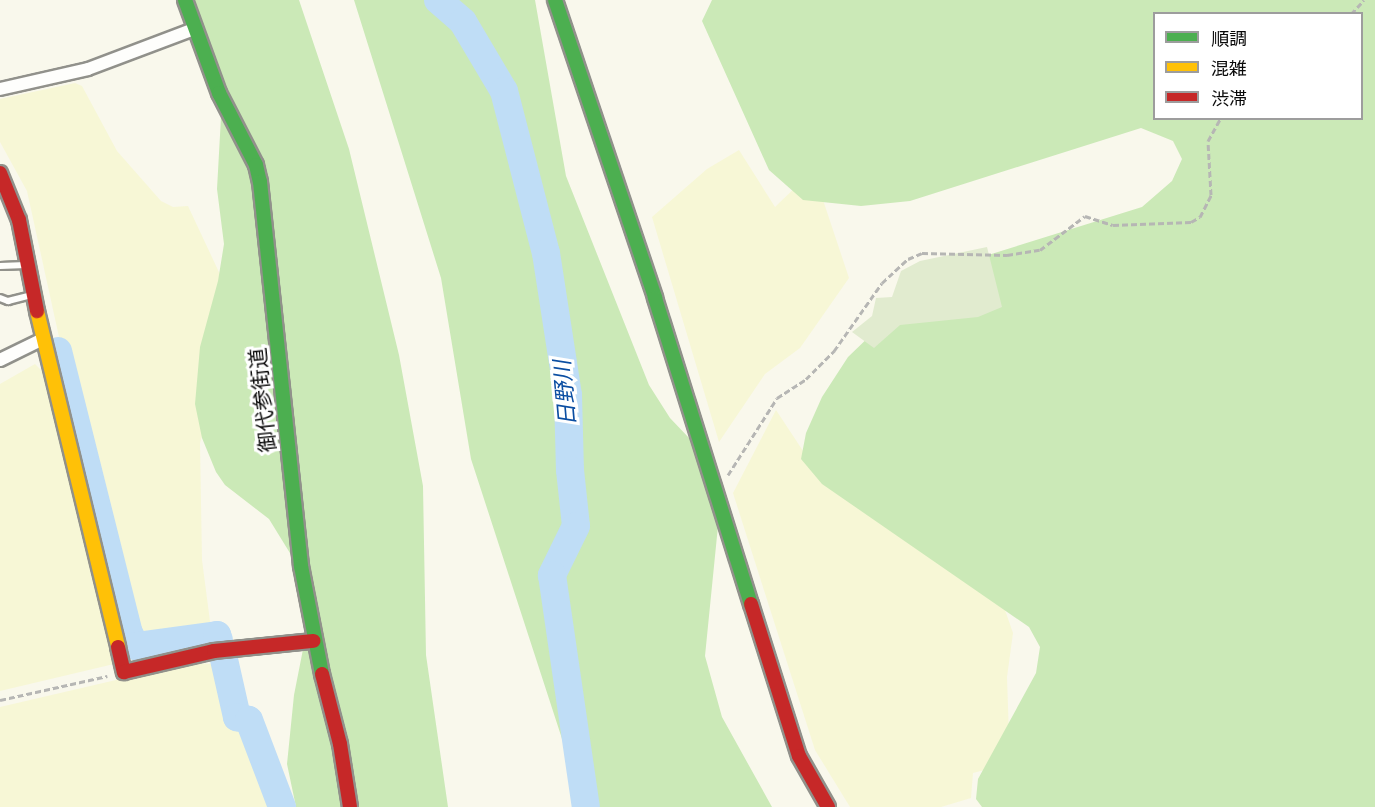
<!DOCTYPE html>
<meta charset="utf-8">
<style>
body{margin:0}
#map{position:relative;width:1375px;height:807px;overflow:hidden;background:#f9f8ec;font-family:"Zilla Slab","Noto Sans JP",serif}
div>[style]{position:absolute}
.farmland>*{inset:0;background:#f7f7d6}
.forest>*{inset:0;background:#cbe9b7}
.cemetery>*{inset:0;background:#e1ebcf}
.river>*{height:28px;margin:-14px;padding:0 14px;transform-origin:14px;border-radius:14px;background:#bfddf6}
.path>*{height:3px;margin-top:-1.5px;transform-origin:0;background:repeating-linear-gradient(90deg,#b6b6b4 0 6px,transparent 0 9px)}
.roads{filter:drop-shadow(2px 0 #91918b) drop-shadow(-2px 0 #91918b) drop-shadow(0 2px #91918b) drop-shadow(0 -2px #91918b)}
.lane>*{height:6px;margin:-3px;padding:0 3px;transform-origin:3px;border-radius:3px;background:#fefefc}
.street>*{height:12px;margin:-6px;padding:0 6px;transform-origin:6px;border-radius:6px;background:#fefefc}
.fast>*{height:14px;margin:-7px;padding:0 7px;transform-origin:7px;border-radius:7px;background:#4caf50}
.slow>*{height:14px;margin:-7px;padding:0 7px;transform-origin:7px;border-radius:7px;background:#ffc107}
.jam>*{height:14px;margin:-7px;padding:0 7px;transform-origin:7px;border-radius:7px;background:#c62828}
span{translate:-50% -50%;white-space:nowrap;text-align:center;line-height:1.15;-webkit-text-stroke:6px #fff;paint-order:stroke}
.street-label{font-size:21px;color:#090909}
.water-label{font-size:22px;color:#0b4ea2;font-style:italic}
.legend{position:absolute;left:1153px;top:12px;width:210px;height:108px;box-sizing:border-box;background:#fff;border:2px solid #9d9d9d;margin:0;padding:8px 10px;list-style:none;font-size:18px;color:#090909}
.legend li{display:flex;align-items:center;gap:12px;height:30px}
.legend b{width:30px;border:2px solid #9d9d9d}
</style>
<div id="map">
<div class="farmland">
<i style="clip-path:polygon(75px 83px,82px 86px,117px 151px,161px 201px,173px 207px,188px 206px,225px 285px,213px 395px,200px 443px,202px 560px,211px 629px,144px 638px,136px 633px,66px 345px,61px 346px,27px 191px,0 142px,0 99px)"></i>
<i style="clip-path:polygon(739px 150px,775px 207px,802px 181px,817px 182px,849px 278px,800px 348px,765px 374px,719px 442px,652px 217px,707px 169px)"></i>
<i style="clip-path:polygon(35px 364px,44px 373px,114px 664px,0 691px,0 384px)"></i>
<i style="clip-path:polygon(776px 410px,807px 457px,997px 587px,1013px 633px,1007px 677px,1009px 736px,996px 767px,973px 773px,971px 798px,941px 807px,850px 807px,815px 750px,733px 493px)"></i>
<i style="clip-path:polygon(189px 663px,216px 664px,225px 721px,244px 731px,273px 807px,0 807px,0 707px)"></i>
</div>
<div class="forest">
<i style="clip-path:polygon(193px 0,299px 0,349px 149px,399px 355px,423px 486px,426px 655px,448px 807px,296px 807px,287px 764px,294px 695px,307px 629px,293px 558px,269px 519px,225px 485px,216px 472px,202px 438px,195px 404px,200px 347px,218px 281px,224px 244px,217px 189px,223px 81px)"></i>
<i style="clip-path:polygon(354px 0,535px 0,566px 176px,649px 385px,670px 418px,690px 439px,719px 516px,705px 656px,722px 717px,772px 807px,591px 807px,565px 748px,471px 459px,441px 278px)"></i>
<i style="clip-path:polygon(evenodd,712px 0,1375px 0,1375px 807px,982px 807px,976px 799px,978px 779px,1036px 673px,1040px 647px,1029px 627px,822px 484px,801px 459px,806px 433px,822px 397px,848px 357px,928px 280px,985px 256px,1142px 207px,1172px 181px,1182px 159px,1173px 141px,1141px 128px,910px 201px,861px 206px,803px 200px,769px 170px,702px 21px,712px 0,1154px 14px,1362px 14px,1362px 118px,1154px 118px,1154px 14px)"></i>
</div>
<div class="cemetery">
<i style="clip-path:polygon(987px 247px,1002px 307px,978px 317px,900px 325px,874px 348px,852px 332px,872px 316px,876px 298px,892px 297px,901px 271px,920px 261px)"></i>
</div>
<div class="river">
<i style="left:438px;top:0;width:33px;rotate:41deg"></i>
<i style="left:463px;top:22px;width:80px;rotate:59.3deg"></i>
<i style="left:504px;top:91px;width:167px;rotate:75.5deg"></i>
<i style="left:546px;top:253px;width:144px;rotate:81.2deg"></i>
<i style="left:568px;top:395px;width:75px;rotate:88.5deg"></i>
<i style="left:570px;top:470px;width:56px;rotate:83.9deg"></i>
<i style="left:576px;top:526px;width:55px;rotate:116.1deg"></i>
<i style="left:552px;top:575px;width:234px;rotate:81.7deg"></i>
<i style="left:58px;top:351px;width:291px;rotate:75.9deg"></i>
<i style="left:129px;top:633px;width:15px;rotate:62deg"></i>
<i style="left:136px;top:646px;width:82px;rotate:-7.7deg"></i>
<i style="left:217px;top:635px;width:5px;rotate:68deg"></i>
<i style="left:223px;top:655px;width:64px;rotate:77.3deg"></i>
<i style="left:237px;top:717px;width:12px;rotate:14deg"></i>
<i style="left:249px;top:720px;width:93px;rotate:69.2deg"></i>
</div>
<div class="path">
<i style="left:1351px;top:14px;width:19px;rotate:-47deg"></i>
<i style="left:728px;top:475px;width:91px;rotate:-57.5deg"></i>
<i style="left:777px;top:398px;width:35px;rotate:-33deg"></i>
<i style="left:806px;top:379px;width:40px;rotate:-45deg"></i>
<i style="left:834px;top:351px;width:83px;rotate:-54.8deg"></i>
<i style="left:882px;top:283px;width:35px;rotate:-43deg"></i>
<i style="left:908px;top:259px;width:15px;rotate:-23deg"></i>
<i style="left:922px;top:253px;width:85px;rotate:1.3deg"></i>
<i style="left:1007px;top:255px;width:33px;rotate:-9deg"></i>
<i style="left:1040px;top:250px;width:56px;rotate:-37.1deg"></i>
<i style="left:1085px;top:216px;width:29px;rotate:18deg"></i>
<i style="left:1113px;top:225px;width:78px;rotate:-2.2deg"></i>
<i style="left:1191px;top:222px;width:10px;rotate:-29deg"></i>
<i style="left:1200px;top:217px;width:25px;rotate:-63deg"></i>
<i style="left:1211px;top:195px;width:54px;rotate:-93.2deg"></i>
<i style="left:1208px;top:141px;width:26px;rotate:-61deg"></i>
<i style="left:0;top:700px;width:110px;rotate:-12.6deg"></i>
</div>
<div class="roads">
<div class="lane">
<i style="left:0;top:266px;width:26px;rotate:-2deg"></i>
<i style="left:0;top:298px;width:9px;rotate:21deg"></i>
<i style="left:8px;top:301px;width:25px;rotate:-14deg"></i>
</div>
<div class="street">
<i style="left:0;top:89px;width:90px;rotate:-12.8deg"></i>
<i style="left:88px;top:69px;width:113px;rotate:-20.7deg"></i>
<i style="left:0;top:360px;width:48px;rotate:-26deg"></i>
</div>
<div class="fast">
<i style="left:185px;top:0;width:99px;rotate:69.9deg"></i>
<i style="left:219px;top:93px;width:81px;rotate:62.8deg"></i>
<i style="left:256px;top:165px;width:17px;rotate:77deg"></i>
<i style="left:260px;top:182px;width:386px;rotate:83.9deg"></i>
<i style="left:301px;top:566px;width:110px;rotate:79deg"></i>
<i style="left:555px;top:0;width:314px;rotate:71.4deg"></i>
<i style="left:655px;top:298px;width:321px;rotate:72.6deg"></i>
</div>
<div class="slow">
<i style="left:37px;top:311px;width:346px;rotate:76.4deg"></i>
</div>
<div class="jam">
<i style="left:0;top:173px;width:51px;rotate:68deg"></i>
<i style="left:19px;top:220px;width:93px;rotate:78.8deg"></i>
<i style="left:751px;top:604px;width:159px;rotate:72.5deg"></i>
<i style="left:799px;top:756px;width:59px;rotate:60.4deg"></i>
<i style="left:118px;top:647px;width:26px;rotate:77deg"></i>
<i style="left:124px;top:672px;width:92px;rotate:-13.1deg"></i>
<i style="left:214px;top:651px;width:100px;rotate:-5.8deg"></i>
<i style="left:322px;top:674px;width:72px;rotate:75.6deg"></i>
<i style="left:340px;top:744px;width:64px;rotate:81deg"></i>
</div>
</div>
<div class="street-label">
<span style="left:263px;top:400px;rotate:-96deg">御代参街道</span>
</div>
<div class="water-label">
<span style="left:565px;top:393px;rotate:-95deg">日野川</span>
</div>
<ul class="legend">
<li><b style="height:8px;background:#4caf50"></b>順調</li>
<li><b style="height:8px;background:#ffc107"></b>混雑</li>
<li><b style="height:8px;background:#c62828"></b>渋滞</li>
</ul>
</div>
